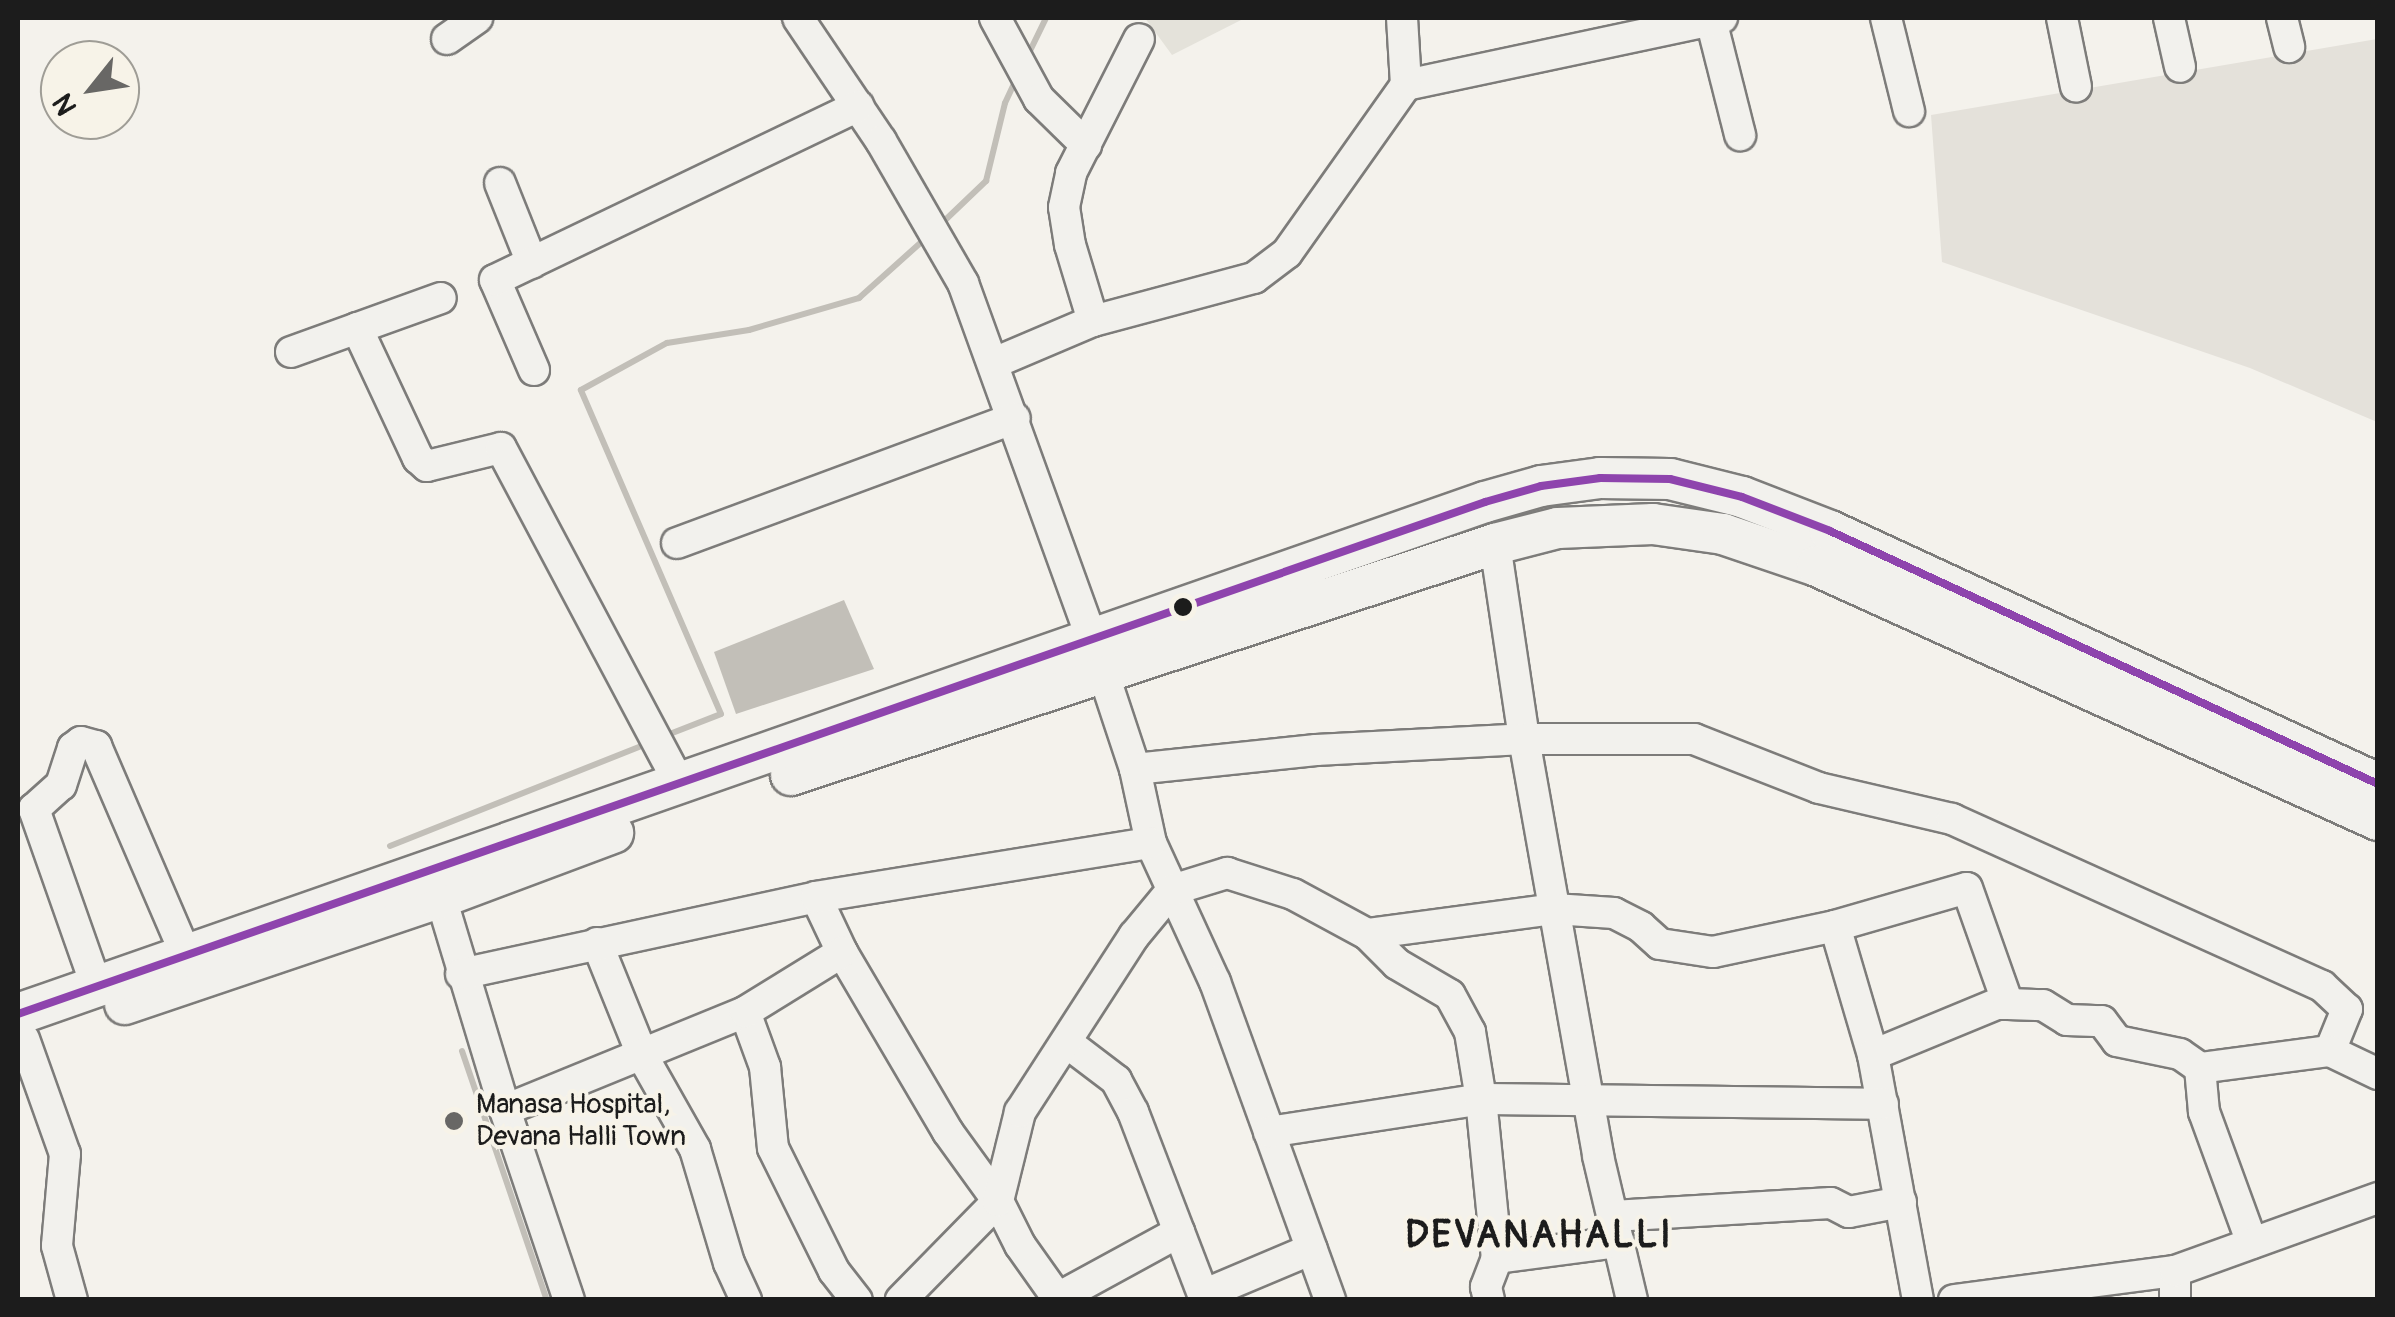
<!DOCTYPE html>
<style>
body{margin:0}
#map{position:relative;width:2395px;height:1317px;overflow:hidden;background:#f4f2ec;font-family:Pangolin,sans-serif}
div>[style]{position:absolute}
.built>*{inset:0;background:#e4e2da}
.green>*{inset:0;background:#e4e1da}
.water>*{inset:0;background:#c2bfb8}
.stream>*{height:6px;margin:-3px;padding:0 3px;transform-origin:3px;border-radius:3px;background:#c2bfb8}
.roads{filter:drop-shadow(2px 0 #7d7c7a) drop-shadow(-2px 0 #7d7c7a) drop-shadow(0 2px #7d7c7a) drop-shadow(0 -2px #7d7c7a)}
.minor>*{height:30px;margin:-15px;padding:0 15px;transform-origin:15px;border-radius:15px;background:#f2f1ed}
.major>*{height:40px;margin:-20px;padding:0 20px;transform-origin:20px;border-radius:20px;background:#f2f1ed}
.bus-1>*{height:8px;margin:-4px;padding:0 4px;transform-origin:4px;border-radius:4px;background:#8e44ad}
.dots>*{width:28px;height:28px;translate:-50% -50%;box-sizing:border-box;border:5px solid #f7f3e8;border-radius:50%}
span{translate:-50% -50%;white-space:nowrap;text-align:center;line-height:1.15;-webkit-text-stroke:8px #f7f3e8;paint-order:stroke}
.poi-label{font-size:28px;color:#1c1c1c}
.left{translate:0 -50%;text-align:left}
.district-label{font-size:38px;color:#1c1c1c;font-weight:700;letter-spacing:2.5px}
.frame{position:absolute;inset:0;border:20px solid #1c1c1c;pointer-events:none}
.north{position:absolute;left:40px;top:40px;width:100px;height:100px;box-sizing:border-box;background:#f7f3e8;border:2px solid #9f9d96;border-radius:50%;rotate:240deg;font-size:28px;font-weight:700;line-height:40px;text-align:center;color:#1c1c1c}
.north::after{content:'';display:block;margin:auto;width:35px;height:45px;background:#686765;clip-path:polygon(50% 0,100% 100%,50% 72%,0 100%)}
</style>
<div id="map">
<div class="built">
<i style="clip-path:polygon(1145px 18px,1245px 18px,1172px 55px)"></i>
</div>
<div class="green">
<i style="clip-path:polygon(2377px 39px,2377px 422px,2250px 368px,1942px 262px,1931px 115px)"></i>
</div>
<div class="water">
<i style="clip-path:polygon(844px 600px,874px 669px,736px 714px,714px 652px)"></i>
</div>
<div class="stream">
<i style="left:1027px;top:57px;width:43px;rotate:-64deg"></i>
<i style="left:940px;top:225px;width:64px;rotate:-43.7deg"></i>
<i style="left:986px;top:181px;width:80px;rotate:-76.3deg"></i>
<i style="left:1005px;top:103px;width:29px;rotate:-65deg"></i>
<i style="left:662px;top:737px;width:63px;rotate:-21.3deg"></i>
<i style="left:721px;top:714px;width:353px;rotate:-113.4deg"></i>
<i style="left:581px;top:390px;width:98px;rotate:-28.7deg"></i>
<i style="left:667px;top:343px;width:83px;rotate:-9deg"></i>
<i style="left:749px;top:330px;width:115px;rotate:-16.2deg"></i>
<i style="left:859px;top:298px;width:91px;rotate:-41.9deg"></i>
<i style="left:390px;top:846px;width:276px;rotate:-21.7deg"></i>
<i style="left:462px;top:1051px;width:263px;rotate:71.2deg"></i>
</div>
<div class="roads">
<div class="minor">
<i style="left:798px;top:18px;width:148px;rotate:56deg"></i>
<i style="left:881px;top:141px;width:164px;rotate:60deg"></i>
<i style="left:963px;top:283px;width:379px;rotate:70.1deg"></i>
<i style="left:1092px;top:639px;width:137px;rotate:71.7deg"></i>
<i style="left:1135px;top:769px;width:76px;rotate:77.8deg"></i>
<i style="left:1151px;top:843px;width:153px;rotate:65.3deg"></i>
<i style="left:1215px;top:982px;width:338px;rotate:70.1deg"></i>
<i style="left:995px;top:18px;width:92px;rotate:61.5deg"></i>
<i style="left:1039px;top:99px;width:66px;rotate:44.4deg"></i>
<i style="left:1886px;top:18px;width:96px;rotate:76.1deg"></i>
<i style="left:2062px;top:18px;width:70px;rotate:78.5deg"></i>
<i style="left:2169px;top:18px;width:50px;rotate:77.3deg"></i>
<i style="left:2282px;top:18px;width:30px;rotate:76deg"></i>
<i style="left:1711px;top:20px;width:119px;rotate:75.8deg"></i>
<i style="left:447px;top:39px;width:37px;rotate:-35deg"></i>
<i style="left:1406px;top:85px;width:323px;rotate:-12deg"></i>
<i style="left:500px;top:183px;width:86px;rotate:68.2deg"></i>
<i style="left:1093px;top:321px;width:79px;rotate:-106.8deg"></i>
<i style="left:1070px;top:245px;width:38px;rotate:-99deg"></i>
<i style="left:1064px;top:207px;width:35px;rotate:-78deg"></i>
<i style="left:1071px;top:173px;width:150px;rotate:-63.1deg"></i>
<i style="left:357px;top:328px;width:144px;rotate:64.9deg"></i>
<i style="left:418px;top:458px;width:12px;rotate:42deg"></i>
<i style="left:427px;top:466px;width:76px;rotate:-13.7deg"></i>
<i style="left:501px;top:448px;width:381px;rotate:62deg"></i>
<i style="left:291px;top:352px;width:159px;rotate:-19.8deg"></i>
<i style="left:994px;top:363px;width:108px;rotate:-23deg"></i>
<i style="left:1093px;top:321px;width:167px;rotate:-15deg"></i>
<i style="left:1254px;top:278px;width:41px;rotate:-37.1deg"></i>
<i style="left:1287px;top:253px;width:206px;rotate:-54.7deg"></i>
<i style="left:1406px;top:85px;width:67px;rotate:-93.4deg"></i>
<i style="left:534px;top:370px;width:98px;rotate:-113.4deg"></i>
<i style="left:495px;top:280px;width:403px;rotate:-25.6deg"></i>
<i style="left:677px;top:543px;width:360px;rotate:-20.3deg"></i>
<i style="left:1495px;top:544px;width:197px;rotate:81.5deg"></i>
<i style="left:1524px;top:739px;width:424px;rotate:79.9deg"></i>
<i style="left:1598px;top:1156px;width:148px;rotate:76.7deg"></i>
<i style="left:1135px;top:769px;width:182px;rotate:-6deg"></i>
<i style="left:1316px;top:750px;width:208px;rotate:-3deg"></i>
<i style="left:1524px;top:739px;width:170px"></i>
<i style="left:1694px;top:739px;width:134px;rotate:21.4deg"></i>
<i style="left:1819px;top:788px;width:137px;rotate:13.1deg"></i>
<i style="left:1952px;top:819px;width:406px;rotate:24.3deg"></i>
<i style="left:2322px;top:986px;width:34px;rotate:43deg"></i>
<i style="left:2347px;top:1009px;width:45px;rotate:112deg"></i>
<i style="left:435px;top:878px;width:242px;rotate:73.2deg"></i>
<i style="left:505px;top:1110px;width:200px;rotate:71.4deg"></i>
<i style="left:816px;top:897px;width:61px;rotate:64.7deg"></i>
<i style="left:842px;top:952px;width:209px;rotate:59.5deg"></i>
<i style="left:948px;top:1132px;width:85px;rotate:54.1deg"></i>
<i style="left:998px;top:1201px;width:139px;rotate:134.4deg"></i>
<i style="left:1835px;top:926px;width:134px;rotate:73.6deg"></i>
<i style="left:1873px;top:1055px;width:249px;rotate:79.6deg"></i>
<i style="left:1367px;top:934px;width:189px;rotate:-7.6deg"></i>
<i style="left:1554px;top:909px;width:60px;rotate:3.8deg"></i>
<i style="left:1614px;top:913px;width:30px;rotate:27deg"></i>
<i style="left:1641px;top:927px;width:25px;rotate:42deg"></i>
<i style="left:1660px;top:944px;width:54px;rotate:8.6deg"></i>
<i style="left:1713px;top:952px;width:125px;rotate:-12deg"></i>
<i style="left:1835px;top:926px;width:137px;rotate:-16.1deg"></i>
<i style="left:1967px;top:888px;width:123px;rotate:70.5deg"></i>
<i style="left:597px;top:943px;width:123px;rotate:68deg"></i>
<i style="left:643px;top:1057px;width:106px;rotate:60.5deg"></i>
<i style="left:695px;top:1149px;width:119px;rotate:73.4deg"></i>
<i style="left:729px;top:1263px;width:41px;rotate:65.3deg"></i>
<i style="left:461px;top:974px;width:363px;rotate:-12.2deg"></i>
<i style="left:816px;top:897px;width:339px;rotate:-9.2deg"></i>
<i style="left:96px;top:985px;width:187px;rotate:-109.4deg"></i>
<i style="left:34px;top:809px;width:36px;rotate:-42deg"></i>
<i style="left:61px;top:785px;width:39px;rotate:-72deg"></i>
<i style="left:73px;top:748px;width:10px;rotate:-37deg"></i>
<i style="left:81px;top:742px;width:16px;rotate:15deg"></i>
<i style="left:96px;top:746px;width:225px;rotate:66.7deg"></i>
<i style="left:745px;top:1012px;width:59px;rotate:70deg"></i>
<i style="left:765px;top:1067px;width:81px;rotate:84.4deg"></i>
<i style="left:773px;top:1148px;width:137px;rotate:63.6deg"></i>
<i style="left:834px;top:1271px;width:37px;rotate:52deg"></i>
<i style="left:24px;top:1039px;width:122px;rotate:70.4deg"></i>
<i style="left:65px;top:1154px;width:92px;rotate:95deg"></i>
<i style="left:57px;top:1246px;width:56px;rotate:74.5deg"></i>
<i style="left:1066px;top:1042px;width:63px;rotate:37.2deg"></i>
<i style="left:1116px;top:1080px;width:36px;rotate:62deg"></i>
<i style="left:1133px;top:1112px;width:201px;rotate:69deg"></i>
<i style="left:1873px;top:1055px;width:134px;rotate:-22.4deg"></i>
<i style="left:1997px;top:1004px;width:11px"></i>
<i style="left:2008px;top:1004px;width:35px;rotate:2deg"></i>
<i style="left:2043px;top:1005px;width:28px;rotate:32deg"></i>
<i style="left:2067px;top:1020px;width:35px;rotate:2deg"></i>
<i style="left:2102px;top:1021px;width:25px;rotate:53deg"></i>
<i style="left:2117px;top:1041px;width:64px;rotate:11.7deg"></i>
<i style="left:2180px;top:1054px;width:24px;rotate:35deg"></i>
<i style="left:505px;top:1110px;width:259px;rotate:-22.2deg"></i>
<i style="left:745px;top:1012px;width:114px;rotate:-31.7deg"></i>
<i style="left:1269px;top:1132px;width:215px;rotate:-8.8deg"></i>
<i style="left:1481px;top:1099px;width:402px;rotate:0.7deg"></i>
<i style="left:1613px;top:1216px;width:218px;rotate:-3.4deg"></i>
<i style="left:1831px;top:1203px;width:20px;rotate:27deg"></i>
<i style="left:1849px;top:1212px;width:53px;rotate:-10.9deg"></i>
<i style="left:2252px;top:1243px;width:140px;rotate:-110.1deg"></i>
<i style="left:2204px;top:1112px;width:44px;rotate:-95.2deg"></i>
<i style="left:2200px;top:1068px;width:131px;rotate:-7.5deg"></i>
<i style="left:2330px;top:1051px;width:53px;rotate:25.6deg"></i>
<i style="left:1497px;top:1258px;width:123px;rotate:-7.5deg"></i>
<i style="left:1203px;top:1295px;width:118px;rotate:-22.9deg"></i>
<i style="left:1058px;top:1298px;width:138px;rotate:-28.6deg"></i>
<i style="left:1059px;top:1300px;width:67px;rotate:-125.3deg"></i>
<i style="left:1020px;top:1245px;width:49px;rotate:-116.6deg"></i>
<i style="left:998px;top:1201px;width:92px;rotate:-76.1deg"></i>
<i style="left:1020px;top:1112px;width:210px;rotate:-57.1deg"></i>
<i style="left:1134px;top:936px;width:60px;rotate:-50.4deg"></i>
<i style="left:1172px;top:890px;width:58px;rotate:-17.2deg"></i>
<i style="left:1227px;top:873px;width:69px;rotate:17.7deg"></i>
<i style="left:1293px;top:894px;width:84px;rotate:28.4deg"></i>
<i style="left:1367px;top:934px;width:42px;rotate:45deg"></i>
<i style="left:1397px;top:964px;width:61px;rotate:30.3deg"></i>
<i style="left:1450px;top:995px;width:42px;rotate:61.6deg"></i>
<i style="left:1470px;top:1032px;width:68px;rotate:80.7deg"></i>
<i style="left:1481px;top:1099px;width:160px;rotate:84.3deg"></i>
<i style="left:1497px;top:1258px;width:31px;rotate:111deg"></i>
<i style="left:1486px;top:1287px;width:13px;rotate:77deg"></i>
<i style="left:1954px;top:1300px;width:223px;rotate:-7.5deg"></i>
<i style="left:2175px;top:1300px;width:29px;rotate:-90deg"></i>
<i style="left:2175px;top:1271px;width:216px;rotate:-19.8deg"></i>
</div>
<div class="major">
<i style="left:791px;top:775px;width:741px;rotate:-18.17deg"></i>
<i style="left:1495px;top:544px;width:65px;rotate:-14.3deg"></i>
<i style="left:1558px;top:528px;width:95px;rotate:-2.4deg"></i>
<i style="left:1653px;top:524px;width:71px;rotate:8.1deg"></i>
<i style="left:1723px;top:534px;width:99px;rotate:18.8deg"></i>
<i style="left:1817px;top:566px;width:616px;rotate:24.36deg"></i>
<i style="left:125px;top:1004px;width:331px;rotate:-18.7deg"></i>
<i style="left:439px;top:898px;width:186px;rotate:-20.5deg"></i>
<i style="left:18px;top:1014px;width:1554px;rotate:-19.24deg"></i>
<i style="left:1485px;top:502px;width:58px;rotate:-15.9deg"></i>
<i style="left:1541px;top:486px;width:60px;rotate:-7.7deg"></i>
<i style="left:1600px;top:478px;width:70px;rotate:0.8deg"></i>
<i style="left:1670px;top:479px;width:74px;rotate:14deg"></i>
<i style="left:1742px;top:497px;width:94px;rotate:21.1deg"></i>
<i style="left:1830px;top:531px;width:604px;rotate:24.78deg"></i>
</div>
</div>
<div class="bus-1">
<i style="left:18px;top:1014px;width:1554px;rotate:-19.24deg"></i>
<i style="left:1485px;top:502px;width:58px;rotate:-15.9deg"></i>
<i style="left:1541px;top:486px;width:60px;rotate:-7.7deg"></i>
<i style="left:1600px;top:478px;width:70px;rotate:0.8deg"></i>
<i style="left:1670px;top:479px;width:74px;rotate:14deg"></i>
<i style="left:1742px;top:497px;width:94px;rotate:21.1deg"></i>
<i style="left:1830px;top:531px;width:604px;rotate:24.78deg"></i>
</div>
<div class="dots">
<i style="left:1183px;top:607px;background:#1c1c1c"></i>
<i style="left:454px;top:1121px;background:#686765"></i>
</div>
<div class="poi-label">
<span class="left" style="left:476px;top:1121px">Manasa Hospital,<br>Devana Halli Town</span>
</div>
<div class="district-label">
<span style="left:1539px;top:1236px">DEVANAHALLI</span>
</div>
<div class="frame"></div>
<div class="north">N</div>
</div>
